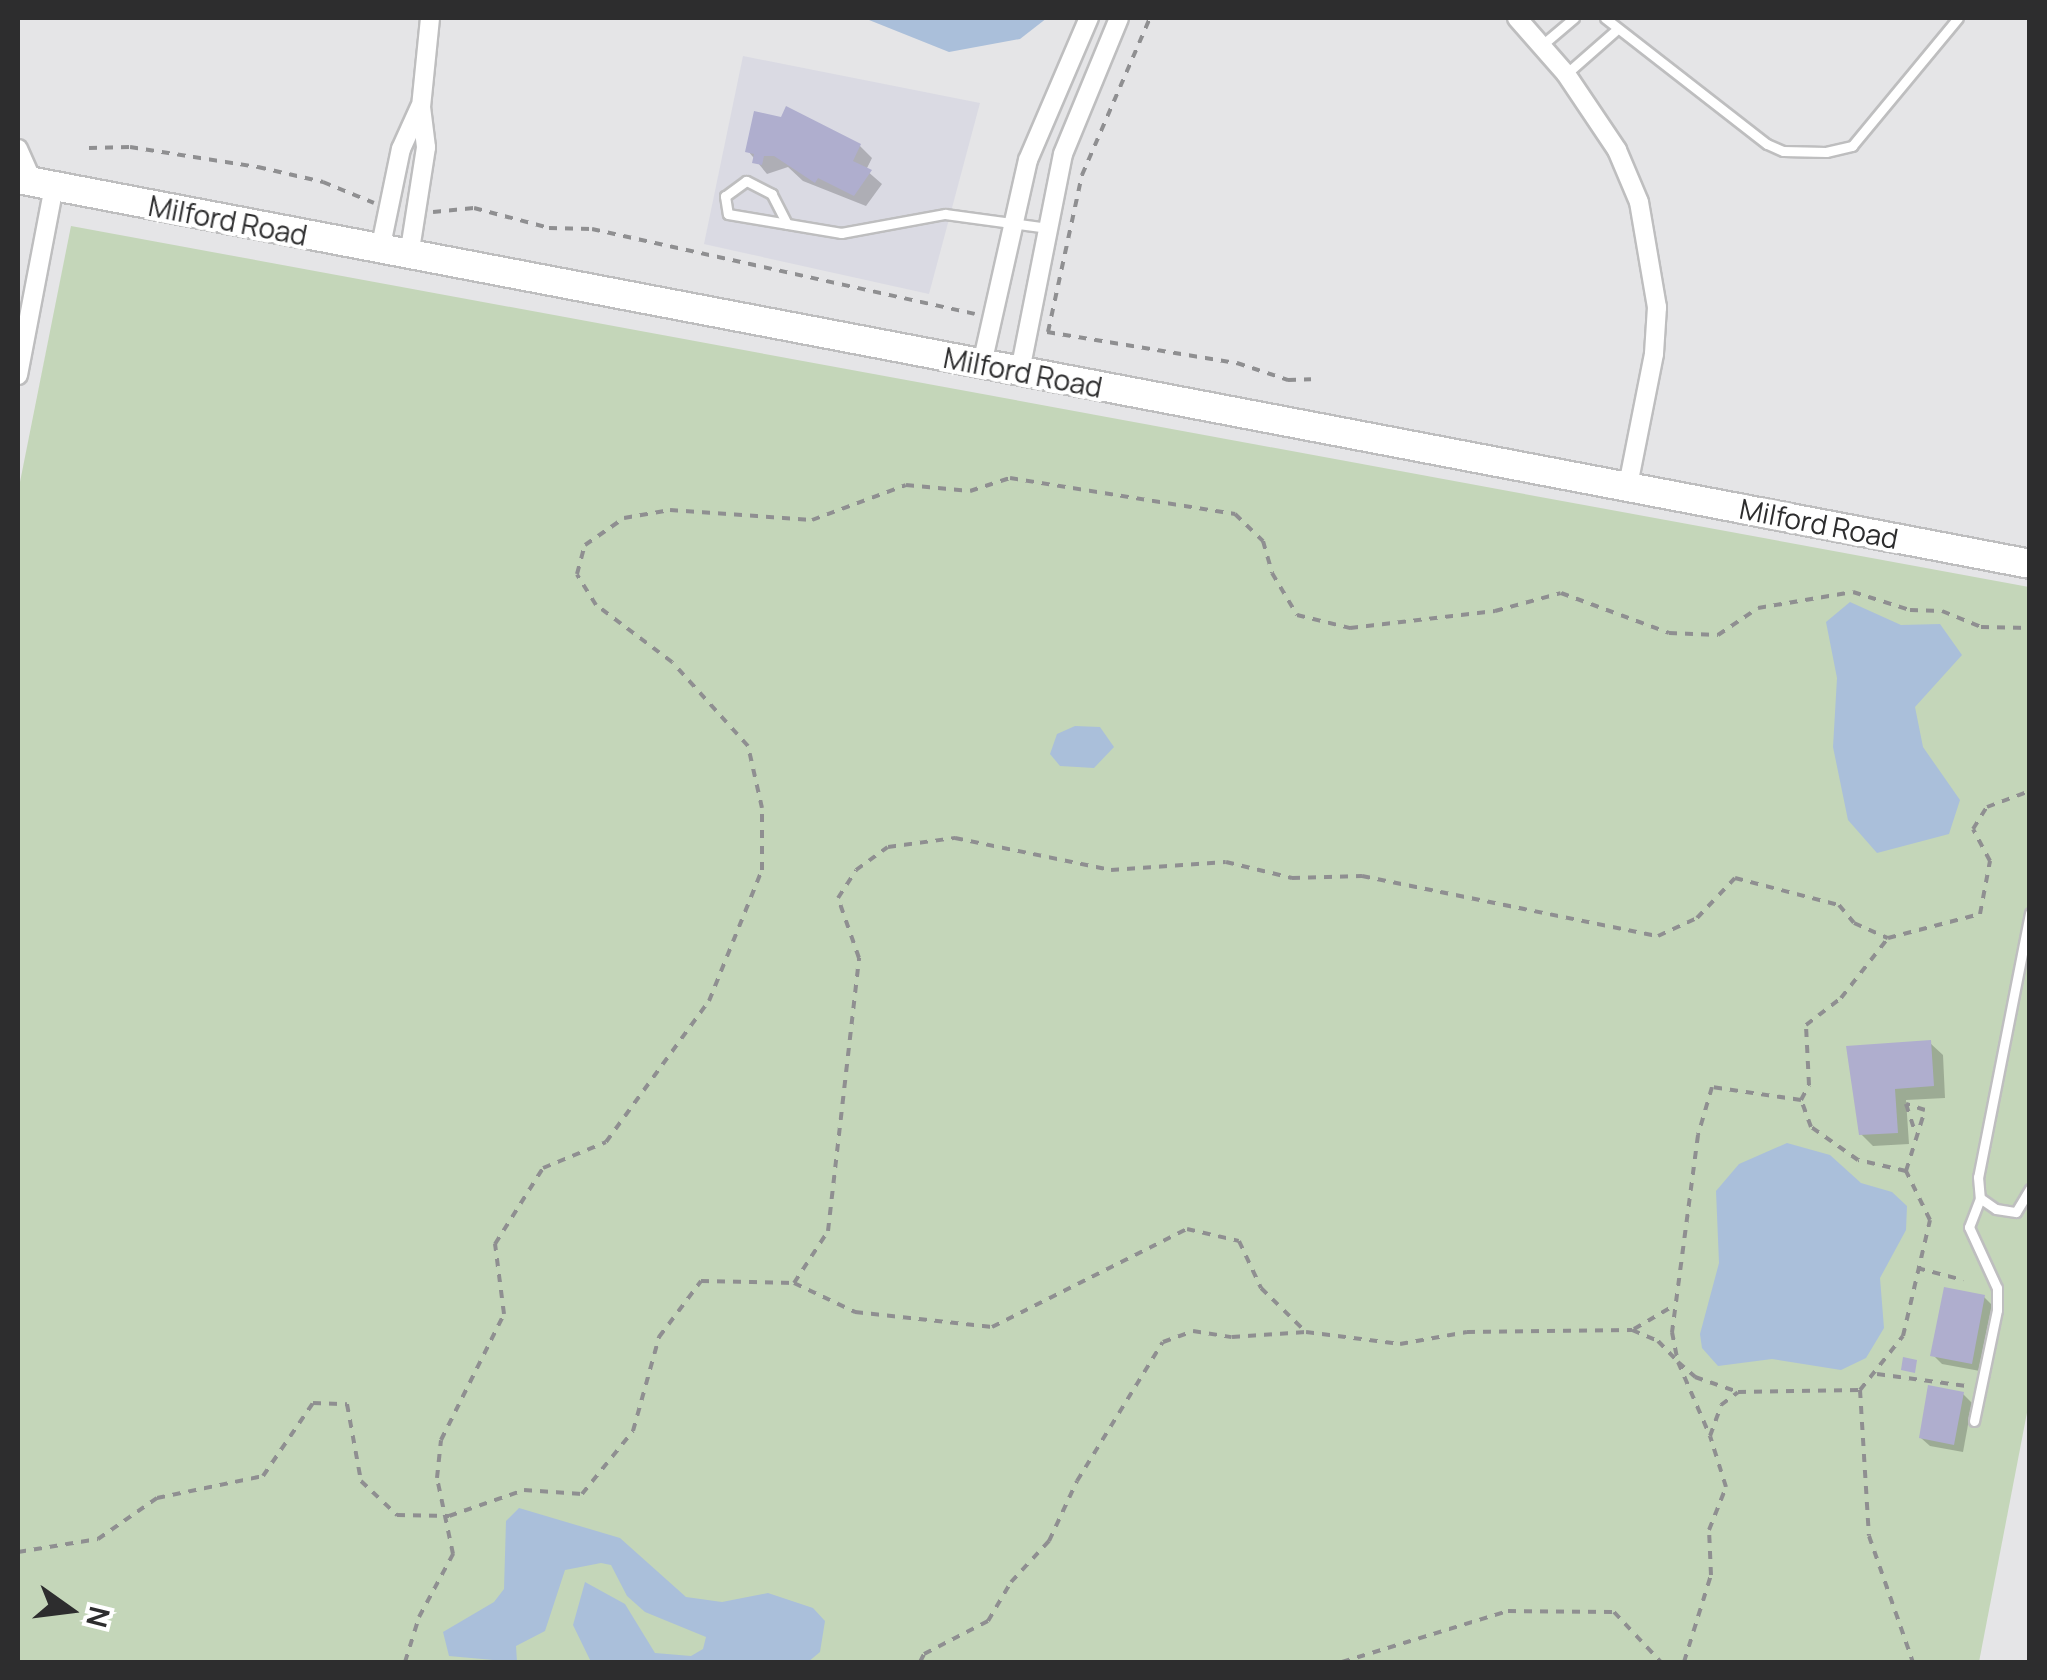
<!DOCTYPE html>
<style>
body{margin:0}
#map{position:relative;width:2047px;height:1680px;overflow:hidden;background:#e5e5e7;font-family:Manrope,sans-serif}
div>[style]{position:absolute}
.built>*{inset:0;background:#dadae3}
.green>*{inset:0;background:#c4d6b9}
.water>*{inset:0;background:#aabfda}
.shadow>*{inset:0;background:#0003}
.building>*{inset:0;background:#afaece}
.path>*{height:4px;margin-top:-2px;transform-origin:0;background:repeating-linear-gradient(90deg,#8f8f91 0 8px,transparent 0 16px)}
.roads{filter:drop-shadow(2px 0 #bebebf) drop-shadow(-2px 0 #bebebf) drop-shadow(0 2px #bebebf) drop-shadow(0 -2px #bebebf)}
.lane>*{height:9px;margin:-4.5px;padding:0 4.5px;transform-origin:4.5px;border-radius:4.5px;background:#fff}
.street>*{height:18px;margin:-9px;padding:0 9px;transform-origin:9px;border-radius:9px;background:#fff}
.secondary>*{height:28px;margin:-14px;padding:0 14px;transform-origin:14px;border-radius:14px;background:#fff}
span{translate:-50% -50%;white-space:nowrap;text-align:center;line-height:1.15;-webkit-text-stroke:8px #fff;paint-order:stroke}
.street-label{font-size:28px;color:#2d2d2e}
.frame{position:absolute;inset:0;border:20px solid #2d2d2e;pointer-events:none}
.north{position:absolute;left:20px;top:1560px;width:100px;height:100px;-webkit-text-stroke:8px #fff;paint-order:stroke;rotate:104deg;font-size:28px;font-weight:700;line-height:40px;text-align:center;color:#2d2d2e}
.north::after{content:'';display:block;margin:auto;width:35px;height:45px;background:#2d2d2e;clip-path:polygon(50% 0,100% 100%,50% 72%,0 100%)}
</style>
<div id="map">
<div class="built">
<i style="clip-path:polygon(743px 56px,980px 103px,929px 294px,704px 244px)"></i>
</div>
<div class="green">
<i style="clip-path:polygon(71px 226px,2029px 587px,2030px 1397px,1979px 1662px,18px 1662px,18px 492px)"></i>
</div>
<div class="water">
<i style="clip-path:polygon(864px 18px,1047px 18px,1020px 39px,949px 52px)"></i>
<i style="clip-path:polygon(1850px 602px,1901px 625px,1940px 624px,1962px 655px,1915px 707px,1923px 747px,1960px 800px,1949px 834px,1877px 853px,1848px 820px,1833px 747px,1837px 678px,1826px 622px)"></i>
<i style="clip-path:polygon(1075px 726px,1100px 727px,1114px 747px,1094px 768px,1060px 766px,1050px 754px,1057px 734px)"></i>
<i style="clip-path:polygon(1787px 1143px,1830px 1155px,1861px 1183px,1892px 1192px,1907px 1206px,1906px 1230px,1880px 1278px,1884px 1328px,1866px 1358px,1841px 1370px,1772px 1359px,1718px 1366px,1702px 1348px,1700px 1334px,1719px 1263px,1716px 1191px,1739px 1164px)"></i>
<i style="clip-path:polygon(519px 1508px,620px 1538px,686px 1597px,722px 1602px,768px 1593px,813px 1608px,825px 1621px,820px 1652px,808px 1662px,591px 1662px,573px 1625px,585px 1582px,625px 1604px,655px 1653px,691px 1656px,703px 1649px,706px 1637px,645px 1612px,627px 1596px,611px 1565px,601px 1563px,565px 1570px,545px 1631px,516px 1646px,517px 1662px,449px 1656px,443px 1632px,494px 1602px,504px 1589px,506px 1521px)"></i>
</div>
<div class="shadow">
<i style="clip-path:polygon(860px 146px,872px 158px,866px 170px,882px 184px,866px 206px,803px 181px,788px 167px,767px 174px,748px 151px)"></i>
<i style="clip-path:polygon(1930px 1043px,1943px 1055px,1945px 1098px,1906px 1100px,1909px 1144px,1873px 1146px,1861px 1134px,1849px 1048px)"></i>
<i style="clip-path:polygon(1984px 1297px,1993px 1306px,1980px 1371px,1942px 1364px,1933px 1355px)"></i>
<i style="clip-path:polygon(1963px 1394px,1972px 1403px,1963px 1452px,1930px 1446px,1921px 1438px)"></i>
</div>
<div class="building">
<i style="clip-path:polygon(786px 106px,861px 144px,853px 161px,872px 170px,854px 196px,818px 178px,815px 183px,774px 156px,764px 156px,762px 165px,752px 163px,754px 154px,745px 152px,754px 111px,781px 117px)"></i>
<i style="clip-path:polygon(1931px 1040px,1934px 1086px,1895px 1089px,1898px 1133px,1859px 1135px,1846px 1046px)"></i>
<i style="clip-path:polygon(1944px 1287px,1985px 1295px,1972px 1364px,1930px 1356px)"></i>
<i style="clip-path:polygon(1903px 1357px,1917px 1360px,1915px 1373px,1901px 1370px)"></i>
<i style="clip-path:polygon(1928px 1385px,1964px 1392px,1954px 1445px,1919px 1438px)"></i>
</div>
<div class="path">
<i style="left:89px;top:148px;width:41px;rotate:-1.4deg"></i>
<i style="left:130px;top:147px;width:130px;rotate:8.9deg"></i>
<i style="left:258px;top:167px;width:67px;rotate:13deg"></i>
<i style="left:323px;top:182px;width:55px;rotate:22.4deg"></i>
<i style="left:433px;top:212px;width:41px;rotate:-5.6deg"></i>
<i style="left:474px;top:208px;width:78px;rotate:14.9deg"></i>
<i style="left:549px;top:228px;width:43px;rotate:1.3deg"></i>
<i style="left:592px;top:229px;width:392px;rotate:12.5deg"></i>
<i style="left:1047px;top:332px;width:193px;rotate:9.3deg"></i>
<i style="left:1237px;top:363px;width:54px;rotate:18.4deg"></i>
<i style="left:1288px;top:380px;width:23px;rotate:-2deg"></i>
<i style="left:1048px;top:332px;width:161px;rotate:-77.8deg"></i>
<i style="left:1082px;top:175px;width:171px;rotate:-66.6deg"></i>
<i style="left:1801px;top:1100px;width:90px;rotate:-171.7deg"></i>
<i style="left:1712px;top:1087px;width:50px;rotate:106.3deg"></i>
<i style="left:1698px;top:1135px;width:199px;rotate:97.5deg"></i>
<i style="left:1672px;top:1332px;width:31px;rotate:79deg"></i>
<i style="left:1678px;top:1362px;width:23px;rotate:41deg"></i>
<i style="left:1695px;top:1377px;width:46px;rotate:19.2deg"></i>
<i style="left:1738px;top:1392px;width:122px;rotate:-0.9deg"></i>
<i style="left:1860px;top:1390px;width:69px;rotate:-51.5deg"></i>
<i style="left:1903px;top:1336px;width:119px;rotate:-76.9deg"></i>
<i style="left:1930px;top:1220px;width:55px;rotate:-116.1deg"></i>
<i style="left:1906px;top:1171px;width:49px;rotate:-167.1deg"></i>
<i style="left:1858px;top:1160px;width:57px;rotate:-144.9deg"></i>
<i style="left:1811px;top:1127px;width:29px;rotate:-110deg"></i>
<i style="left:1801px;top:1100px;width:17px;rotate:-62deg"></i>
<i style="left:1809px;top:1085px;width:60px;rotate:-92.9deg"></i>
<i style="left:1806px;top:1025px;width:44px;rotate:-37.6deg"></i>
<i style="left:1841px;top:998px;width:76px;rotate:-51.9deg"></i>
<i style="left:1888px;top:938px;width:95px;rotate:-14.6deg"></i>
<i style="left:1980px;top:914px;width:54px;rotate:-79.3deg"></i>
<i style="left:1990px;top:861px;width:36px;rotate:-118deg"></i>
<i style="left:1973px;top:829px;width:26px;rotate:-58deg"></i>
<i style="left:1987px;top:807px;width:46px;rotate:-20.4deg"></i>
<i style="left:1906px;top:1171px;width:64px;rotate:-72.7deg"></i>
<i style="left:1925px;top:1110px;width:20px;rotate:-162deg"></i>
<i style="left:1906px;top:1104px;width:28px;rotate:72deg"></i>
<i style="left:1917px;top:1268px;width:48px;rotate:14.6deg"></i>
<i style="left:794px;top:1283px;width:68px;rotate:25.4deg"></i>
<i style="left:855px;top:1312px;width:138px;rotate:6.2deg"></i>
<i style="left:992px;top:1327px;width:218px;rotate:-26.7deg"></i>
<i style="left:1187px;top:1229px;width:53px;rotate:13deg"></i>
<i style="left:1239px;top:1241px;width:52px;rotate:64.9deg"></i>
<i style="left:1261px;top:1288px;width:63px;rotate:44.4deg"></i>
<i style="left:1306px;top:1332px;width:95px;rotate:7.3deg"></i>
<i style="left:1400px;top:1344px;width:68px;rotate:-10.2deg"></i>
<i style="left:1467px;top:1332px;width:165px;rotate:-0.7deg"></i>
<i style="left:1632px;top:1330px;width:28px;rotate:23deg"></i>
<i style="left:1658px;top:1341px;width:29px;rotate:46deg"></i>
<i style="left:1678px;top:1362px;width:81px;rotate:66.6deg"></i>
<i style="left:1634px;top:1329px;width:45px;rotate:-30.5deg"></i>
<i style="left:1877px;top:1374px;width:90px;rotate:7.7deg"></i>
<i style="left:1860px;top:1390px;width:146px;rotate:86.5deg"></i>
<i style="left:1869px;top:1536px;width:133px;rotate:70.8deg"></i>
<i style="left:18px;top:1552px;width:81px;rotate:-9.2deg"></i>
<i style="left:98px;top:1539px;width:72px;rotate:-34.8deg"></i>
<i style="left:157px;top:1498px;width:108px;rotate:-11.7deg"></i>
<i style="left:263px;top:1476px;width:88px;rotate:-55.6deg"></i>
<i style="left:313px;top:1403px;width:34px;rotate:2deg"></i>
<i style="left:347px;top:1404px;width:78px;rotate:79.7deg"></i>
<i style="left:361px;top:1481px;width:50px;rotate:43.4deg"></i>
<i style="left:397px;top:1515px;width:52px;rotate:1.1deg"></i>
<i style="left:449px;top:1516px;width:79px;rotate:-19.1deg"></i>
<i style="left:524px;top:1490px;width:58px;rotate:3.9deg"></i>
<i style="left:582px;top:1494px;width:81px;rotate:-51deg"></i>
<i style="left:633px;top:1431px;width:98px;rotate:-74.5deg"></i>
<i style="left:659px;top:1337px;width:70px;rotate:-53.1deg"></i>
<i style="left:701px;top:1281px;width:93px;rotate:1.2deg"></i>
<i style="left:794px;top:1283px;width:62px;rotate:-56.8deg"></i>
<i style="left:828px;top:1231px;width:275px;rotate:-83.5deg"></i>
<i style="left:859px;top:958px;width:64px;rotate:-109.3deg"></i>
<i style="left:838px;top:898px;width:33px;rotate:-57deg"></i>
<i style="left:856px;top:870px;width:39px;rotate:-36deg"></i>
<i style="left:888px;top:847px;width:68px;rotate:-7.7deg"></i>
<i style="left:955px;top:838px;width:159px;rotate:11.6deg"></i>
<i style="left:1111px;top:870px;width:115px;rotate:-4deg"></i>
<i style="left:1226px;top:862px;width:68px;rotate:13.6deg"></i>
<i style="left:1292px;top:878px;width:70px;rotate:-1.6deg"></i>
<i style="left:1362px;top:876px;width:302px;rotate:11.5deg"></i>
<i style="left:1658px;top:936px;width:43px;rotate:-24.8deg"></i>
<i style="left:1697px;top:918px;width:55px;rotate:-46.5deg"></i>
<i style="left:1735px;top:878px;width:107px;rotate:14.6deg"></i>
<i style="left:1839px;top:905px;width:23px;rotate:50deg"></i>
<i style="left:1854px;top:923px;width:37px;rotate:24deg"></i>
<i style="left:405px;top:1662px;width:47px;rotate:-72.7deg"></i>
<i style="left:419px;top:1617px;width:72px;rotate:-61.6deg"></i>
<i style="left:453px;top:1554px;width:78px;rotate:-101.9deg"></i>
<i style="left:437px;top:1478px;width:38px;rotate:-84deg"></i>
<i style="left:441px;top:1440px;width:141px;rotate:-63.4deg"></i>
<i style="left:504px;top:1314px;width:71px;rotate:-97.3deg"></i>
<i style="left:495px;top:1244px;width:90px;rotate:-57.7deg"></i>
<i style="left:543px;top:1168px;width:68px;rotate:-22.4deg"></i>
<i style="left:606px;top:1142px;width:175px;rotate:-53.9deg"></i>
<i style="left:709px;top:1001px;width:141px;rotate:-68deg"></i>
<i style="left:762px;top:870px;width:62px;rotate:-90deg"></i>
<i style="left:762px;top:808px;width:64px;rotate:-102.7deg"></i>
<i style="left:748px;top:746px;width:113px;rotate:-132.1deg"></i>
<i style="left:672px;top:662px;width:95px;rotate:-143.1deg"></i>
<i style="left:596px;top:605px;width:36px;rotate:-122deg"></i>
<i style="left:577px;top:574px;width:30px;rotate:-75deg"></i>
<i style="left:585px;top:545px;width:47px;rotate:-34.7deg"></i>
<i style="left:624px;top:518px;width:47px;rotate:-9.9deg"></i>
<i style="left:670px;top:510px;width:142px;rotate:4deg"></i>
<i style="left:812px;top:520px;width:100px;rotate:-20.4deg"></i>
<i style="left:906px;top:485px;width:64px;rotate:5.4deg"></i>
<i style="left:970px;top:491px;width:42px;rotate:-18deg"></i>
<i style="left:1010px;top:478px;width:228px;rotate:9.1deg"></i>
<i style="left:1235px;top:514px;width:39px;rotate:44deg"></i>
<i style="left:1263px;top:541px;width:33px;rotate:74deg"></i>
<i style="left:1272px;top:573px;width:49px;rotate:59.2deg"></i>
<i style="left:1297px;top:615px;width:55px;rotate:13.8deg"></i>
<i style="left:1350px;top:628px;width:146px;rotate:-6.7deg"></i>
<i style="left:1495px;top:611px;width:68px;rotate:-15.3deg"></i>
<i style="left:1561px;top:593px;width:115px;rotate:20.3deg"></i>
<i style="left:1669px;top:633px;width:49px;rotate:2.3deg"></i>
<i style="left:1718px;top:635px;width:48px;rotate:-34deg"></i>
<i style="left:1758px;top:608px;width:96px;rotate:-9.6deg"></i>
<i style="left:1853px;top:592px;width:60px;rotate:17.5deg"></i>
<i style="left:1910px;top:610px;width:32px;rotate:2deg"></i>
<i style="left:1942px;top:611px;width:42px;rotate:22.3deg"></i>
<i style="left:1981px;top:627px;width:49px;rotate:1.2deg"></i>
<i style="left:920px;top:1662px;width:9px;rotate:-63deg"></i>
<i style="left:924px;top:1654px;width:72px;rotate:-27.3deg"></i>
<i style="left:988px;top:1621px;width:45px;rotate:-59.5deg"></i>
<i style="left:1011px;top:1582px;width:56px;rotate:-47.2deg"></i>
<i style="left:1049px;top:1541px;width:66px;rotate:-65deg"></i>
<i style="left:1077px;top:1481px;width:163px;rotate:-58.3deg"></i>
<i style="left:1163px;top:1342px;width:32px;rotate:-20deg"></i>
<i style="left:1193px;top:1331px;width:39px;rotate:9deg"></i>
<i style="left:1232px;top:1337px;width:74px;rotate:-3.9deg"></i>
<i style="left:1342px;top:1662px;width:174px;rotate:-17.1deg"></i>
<i style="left:1508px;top:1611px;width:106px;rotate:0.5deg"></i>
<i style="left:1614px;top:1612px;width:69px;rotate:46.8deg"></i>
<i style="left:1684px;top:1662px;width:91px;rotate:-72.8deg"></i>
<i style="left:1711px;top:1575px;width:45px;rotate:-92.5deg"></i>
<i style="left:1709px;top:1530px;width:46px;rotate:-68.4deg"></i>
<i style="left:1726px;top:1487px;width:53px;rotate:-107.4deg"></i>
<i style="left:1710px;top:1436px;width:33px;rotate:-70deg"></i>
<i style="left:1721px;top:1405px;width:21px;rotate:-37deg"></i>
</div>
<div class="roads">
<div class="lane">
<i style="left:1605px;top:18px;width:205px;rotate:37.9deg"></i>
<i style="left:1767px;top:144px;width:17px;rotate:24deg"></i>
<i style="left:1783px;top:151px;width:43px;rotate:1.3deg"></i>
<i style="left:1826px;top:152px;width:27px;rotate:-13deg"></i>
<i style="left:1852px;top:146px;width:166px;rotate:-50.4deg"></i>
<i style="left:1542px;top:45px;width:42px;rotate:-40.2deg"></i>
<i style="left:1566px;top:74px;width:65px;rotate:-41.3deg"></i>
<i style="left:787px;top:224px;width:34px;rotate:-117deg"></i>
<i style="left:772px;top:194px;width:29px;rotate:-153deg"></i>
<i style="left:746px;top:181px;width:26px;rotate:144deg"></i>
<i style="left:725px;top:196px;width:18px;rotate:81deg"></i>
<i style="left:728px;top:214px;width:115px;rotate:9.5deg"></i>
<i style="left:841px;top:233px;width:106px;rotate:-10.4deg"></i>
<i style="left:945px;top:214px;width:104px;rotate:7.7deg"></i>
<i style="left:2030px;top:913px;width:269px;rotate:101.1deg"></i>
<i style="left:1978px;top:1177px;width:21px;rotate:85deg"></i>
<i style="left:1980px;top:1198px;width:19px;rotate:35deg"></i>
<i style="left:1996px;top:1209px;width:20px;rotate:9deg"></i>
<i style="left:2016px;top:1212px;width:27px;rotate:-59deg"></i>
<i style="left:1974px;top:1421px;width:113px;rotate:-78.3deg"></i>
<i style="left:1997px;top:1310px;width:22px;rotate:-90deg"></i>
<i style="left:1997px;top:1288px;width:67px;rotate:-114.7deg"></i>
<i style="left:1969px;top:1227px;width:31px;rotate:-69deg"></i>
</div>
<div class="street">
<i style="left:1517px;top:18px;width:74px;rotate:48.8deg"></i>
<i style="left:1566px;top:74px;width:92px;rotate:56.1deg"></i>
<i style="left:1617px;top:150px;width:56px;rotate:67.1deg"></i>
<i style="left:1639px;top:202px;width:107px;rotate:80.3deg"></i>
<i style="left:1657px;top:307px;width:47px;rotate:93.7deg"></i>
<i style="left:1654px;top:354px;width:134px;rotate:101.2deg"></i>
<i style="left:18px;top:149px;width:36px;rotate:66deg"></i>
<i style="left:380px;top:250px;width:103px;rotate:-78.3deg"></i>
<i style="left:401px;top:149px;width:46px;rotate:-65.7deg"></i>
<i style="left:409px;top:256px;width:110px;rotate:-81.1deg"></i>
<i style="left:426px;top:147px;width:40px;rotate:-97.1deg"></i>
<i style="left:421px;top:107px;width:89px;rotate:-84.2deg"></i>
<i style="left:982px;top:364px;width:209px;rotate:-77.3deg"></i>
<i style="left:1028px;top:160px;width:155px;rotate:-66.8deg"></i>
<i style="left:1020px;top:371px;width:221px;rotate:-78.8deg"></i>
<i style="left:1063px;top:154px;width:147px;rotate:-67.6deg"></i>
<i style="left:18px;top:375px;width:192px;rotate:-79.2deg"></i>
</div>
<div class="secondary">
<i style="left:18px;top:179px;width:2049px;rotate:10.83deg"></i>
</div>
</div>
<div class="street-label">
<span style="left:228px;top:220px;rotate:11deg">Milford Road</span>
<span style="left:1023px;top:372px;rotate:11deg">Milford Road</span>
<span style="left:1819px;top:523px;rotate:11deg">Milford Road</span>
</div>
<div class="frame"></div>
<div class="north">N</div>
</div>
